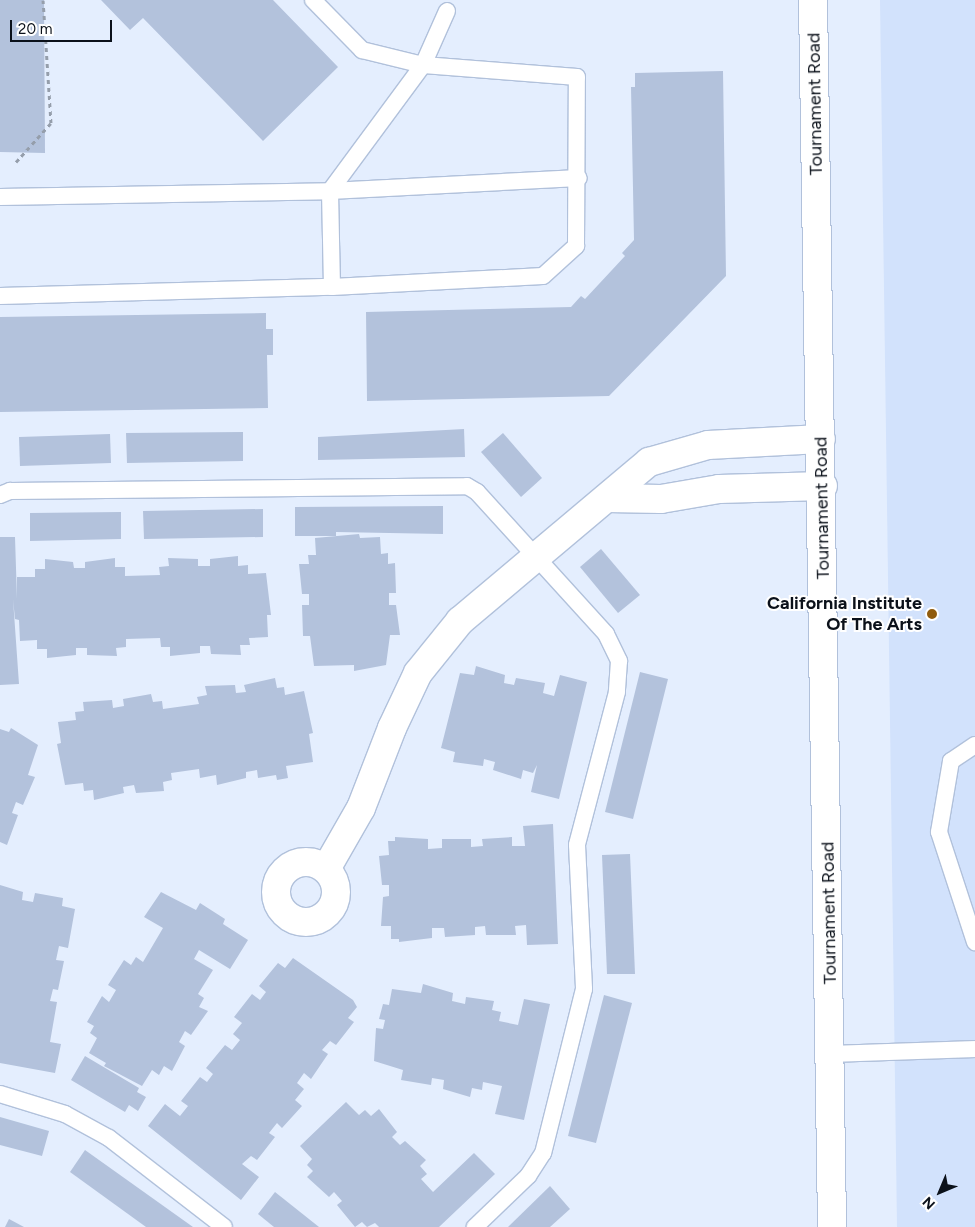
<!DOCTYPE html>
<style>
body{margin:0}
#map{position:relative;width:975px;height:1227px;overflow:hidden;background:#e4eefe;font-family:Figtree,sans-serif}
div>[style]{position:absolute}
.built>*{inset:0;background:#d2e2fc}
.building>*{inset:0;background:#b3c2dc}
.path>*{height:3px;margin-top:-1.5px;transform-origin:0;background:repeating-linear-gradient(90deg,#959eab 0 4px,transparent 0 8px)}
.roads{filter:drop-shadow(1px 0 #b1c1db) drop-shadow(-1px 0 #b1c1db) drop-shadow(0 1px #b1c1db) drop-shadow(0 -1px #b1c1db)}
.service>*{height:16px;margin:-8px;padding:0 8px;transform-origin:8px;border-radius:8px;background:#fff}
.minor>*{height:28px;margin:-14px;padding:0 14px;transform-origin:14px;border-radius:14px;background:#fff}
.minor>.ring{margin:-14px;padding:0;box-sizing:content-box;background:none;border:28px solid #fff;border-radius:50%}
.tertiary>*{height:28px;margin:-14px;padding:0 14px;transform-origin:14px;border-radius:14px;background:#fff}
.dots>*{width:14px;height:14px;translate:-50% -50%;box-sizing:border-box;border:2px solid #fff;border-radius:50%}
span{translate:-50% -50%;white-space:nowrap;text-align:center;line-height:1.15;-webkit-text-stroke:4px #fff;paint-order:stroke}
.street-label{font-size:18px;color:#0b111a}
.poi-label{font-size:18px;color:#0b111a;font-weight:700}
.right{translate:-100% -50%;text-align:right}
.north{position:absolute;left:915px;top:1167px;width:50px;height:50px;-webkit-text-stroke:4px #fff;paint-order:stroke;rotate:225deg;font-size:14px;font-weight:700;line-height:20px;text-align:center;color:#0b111a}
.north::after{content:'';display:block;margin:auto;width:18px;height:22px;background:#0b111a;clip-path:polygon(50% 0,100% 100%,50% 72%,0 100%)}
.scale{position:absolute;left:10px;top:20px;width:102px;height:22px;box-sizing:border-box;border:2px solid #0b111a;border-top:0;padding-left:6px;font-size:15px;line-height:18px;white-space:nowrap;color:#0b111a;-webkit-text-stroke:4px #fff;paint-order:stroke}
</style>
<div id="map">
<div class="built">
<i style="clip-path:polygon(880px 0,975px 0,975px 1227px,897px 1227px)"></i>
</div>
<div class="building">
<i style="clip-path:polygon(0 0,44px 0,45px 153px,0 152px)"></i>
<i style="clip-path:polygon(101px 0,273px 0,338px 67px,263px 141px,143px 18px,130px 30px)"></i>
<i style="clip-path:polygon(723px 71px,726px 276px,609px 396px,367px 401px,366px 312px,571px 307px,581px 296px,585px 299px,625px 256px,622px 253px,634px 240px,631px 87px,635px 87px,635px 73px)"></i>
<i style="clip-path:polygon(266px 313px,266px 329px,273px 329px,273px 355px,267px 355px,268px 408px,0 412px,0 317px)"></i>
<i style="clip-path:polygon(464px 429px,465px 457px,318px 460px,318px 437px)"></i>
<i style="clip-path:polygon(243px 432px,243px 461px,127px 463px,126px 433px)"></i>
<i style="clip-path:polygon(503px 433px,542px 478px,521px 497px,481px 452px)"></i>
<i style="clip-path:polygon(110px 434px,111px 463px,20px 466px,19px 437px)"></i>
<i style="clip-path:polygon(443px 506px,443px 534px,336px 532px,336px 536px,295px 536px,295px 507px)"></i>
<i style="clip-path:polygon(263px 509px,263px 537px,144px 539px,143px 511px)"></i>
<i style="clip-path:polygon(121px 512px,121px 539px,30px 541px,30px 513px)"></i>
<i style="clip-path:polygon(359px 534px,360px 538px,380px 537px,381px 554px,388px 553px,388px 564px,395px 563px,396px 593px,389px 593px,389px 605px,396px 605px,400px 635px,390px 635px,386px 665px,354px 671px,354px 665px,314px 666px,310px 636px,303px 636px,302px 605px,309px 605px,309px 594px,302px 594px,299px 564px,309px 564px,308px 555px,316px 555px,315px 538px)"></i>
<i style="clip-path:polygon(0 537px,15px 537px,17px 599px,17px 577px,35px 577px,35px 569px,45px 569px,45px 559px,73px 562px,74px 568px,85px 568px,85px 562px,115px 558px,115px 567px,125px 567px,125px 576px,160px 575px,159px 567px,169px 566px,168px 558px,198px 559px,198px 566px,210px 566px,210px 559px,238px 556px,238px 566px,248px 565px,248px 574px,266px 573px,271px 615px,267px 615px,268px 637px,249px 638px,250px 645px,240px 645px,241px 655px,211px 654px,210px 646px,200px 646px,200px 653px,170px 656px,170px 647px,161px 647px,160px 638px,126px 639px,126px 647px,116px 648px,117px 656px,87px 655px,87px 648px,76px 648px,76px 655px,47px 658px,47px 649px,37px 649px,37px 640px,20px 641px,19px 620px,15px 619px,13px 599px,19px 684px,0 685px)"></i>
<i style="clip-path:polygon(601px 549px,640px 595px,618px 613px,580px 567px)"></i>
<i style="clip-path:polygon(476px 666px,505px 675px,504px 683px,514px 685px,516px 678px,545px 683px,543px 693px,554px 696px,560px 675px,587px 682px,559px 799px,531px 792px,537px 765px,533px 773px,523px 770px,521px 779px,493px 770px,495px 762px,484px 759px,483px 766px,453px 762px,455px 752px,441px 748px,460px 673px,474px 675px)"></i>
<i style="clip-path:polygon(640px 672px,668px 679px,633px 819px,605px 812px)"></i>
<i style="clip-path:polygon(275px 678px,277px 688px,284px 687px,285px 695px,304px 691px,313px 733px,309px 734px,313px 762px,286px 766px,288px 778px,277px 780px,276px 775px,258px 778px,257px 770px,246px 772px,246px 778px,217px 785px,216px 775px,200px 778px,199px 769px,171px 773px,172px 780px,163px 782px,164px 791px,136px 793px,134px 785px,123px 787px,124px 793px,94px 800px,93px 790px,84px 791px,83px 783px,65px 785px,57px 744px,61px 743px,58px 722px,76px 720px,75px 712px,84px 711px,83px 702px,112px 700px,113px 708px,124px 706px,123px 699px,151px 694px,153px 702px,162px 701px,163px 709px,199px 704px,197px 697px,207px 695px,205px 686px,235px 685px,236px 693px,246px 692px,244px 685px)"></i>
<i style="clip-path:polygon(11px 728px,38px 745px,28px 775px,35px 777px,23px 805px,16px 802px,12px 813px,18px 815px,7px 845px,0 842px,0 729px,9px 732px)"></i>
<i style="clip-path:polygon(553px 824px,558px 944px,527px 945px,526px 925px,515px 926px,516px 935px,486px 935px,485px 926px,475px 927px,475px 935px,445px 937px,444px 928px,432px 928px,432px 938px,399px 942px,399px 939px,391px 939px,391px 926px,381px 926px,383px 897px,389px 896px,389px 885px,382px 885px,379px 856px,389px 855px,388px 841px,395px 841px,395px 837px,428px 839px,428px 849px,442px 848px,442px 839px,471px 839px,471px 847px,483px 846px,482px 839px,512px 837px,512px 846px,525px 846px,523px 826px)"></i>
<i style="clip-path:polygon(630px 854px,635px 974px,607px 974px,602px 855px)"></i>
<i style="clip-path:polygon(0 885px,23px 892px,22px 900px,33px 902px,35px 893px,63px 898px,62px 906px,75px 909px,68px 948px,59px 946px,56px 960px,64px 961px,58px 990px,53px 989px,50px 1001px,57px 1002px,50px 1042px,61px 1044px,55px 1073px,0 1063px)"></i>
<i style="clip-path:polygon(161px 892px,196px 910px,200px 903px,225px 919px,223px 924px,248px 940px,230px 969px,199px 950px,194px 959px,213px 970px,198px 994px,204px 998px,199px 1007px,208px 1011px,191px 1035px,185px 1031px,179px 1042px,185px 1046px,172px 1071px,164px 1066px,159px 1075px,152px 1070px,142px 1086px,104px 1066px,106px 1063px,89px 1053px,97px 1038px,90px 1033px,94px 1026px,87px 1022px,102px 996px,109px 1002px,116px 990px,108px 985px,124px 960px,131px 965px,136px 957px,143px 962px,163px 928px,144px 917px)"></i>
<i style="clip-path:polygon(293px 958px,353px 1000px,357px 1007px,348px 1018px,354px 1022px,336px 1045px,330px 1041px,322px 1050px,328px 1054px,311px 1079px,304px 1073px,297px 1083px,304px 1089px,295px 1100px,302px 1106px,282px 1128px,277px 1123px,269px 1133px,275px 1137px,257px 1160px,251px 1156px,242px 1164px,259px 1177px,241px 1200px,148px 1126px,165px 1104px,180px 1116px,188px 1106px,181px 1101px,200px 1077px,207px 1082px,213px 1074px,206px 1068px,225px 1045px,232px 1050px,240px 1040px,233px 1034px,242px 1023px,234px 1017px,252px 994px,260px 1000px,266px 992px,259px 986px,278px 963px,285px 968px)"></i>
<i style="clip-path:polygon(423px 984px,453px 993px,452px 1001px,465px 1004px,466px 997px,494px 1001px,492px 1010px,501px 1012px,499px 1021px,518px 1025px,524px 999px,550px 1004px,524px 1120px,495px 1114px,502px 1086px,483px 1082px,482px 1090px,472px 1088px,470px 1097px,443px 1089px,444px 1080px,432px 1078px,431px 1085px,401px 1080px,403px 1070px,374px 1061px,376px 1028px,383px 1029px,385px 1020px,379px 1019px,383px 1004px,389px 1005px,392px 989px,421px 993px)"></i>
<i style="clip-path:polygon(604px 995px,632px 1003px,596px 1143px,568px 1136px)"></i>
<i style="clip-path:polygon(85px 1056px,139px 1088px,137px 1092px,146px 1097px,138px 1111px,129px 1105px,125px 1112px,71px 1080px)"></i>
<i style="clip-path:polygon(346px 1102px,359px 1115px,365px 1110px,371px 1116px,379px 1109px,397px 1132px,392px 1137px,400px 1145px,405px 1141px,426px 1160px,420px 1166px,427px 1174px,421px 1179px,433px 1192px,474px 1153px,495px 1174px,439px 1227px,379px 1227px,375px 1223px,367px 1227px,362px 1222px,355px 1227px,337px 1205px,342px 1201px,334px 1192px,329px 1197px,307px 1177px,313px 1171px,307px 1165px,312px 1159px,300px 1146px)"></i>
<i style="clip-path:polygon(0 1117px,49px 1131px,42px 1156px,0 1145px)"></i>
<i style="clip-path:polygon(85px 1150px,193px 1227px,146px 1227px,70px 1172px)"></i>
<i style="clip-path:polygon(550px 1186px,570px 1209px,550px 1227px,508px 1227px)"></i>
<i style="clip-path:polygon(275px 1192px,319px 1227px,274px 1227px,258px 1214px)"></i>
<i style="clip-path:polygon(9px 1219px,24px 1227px,5px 1227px)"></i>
</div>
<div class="path">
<i style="left:16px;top:162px;width:52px;rotate:-48.1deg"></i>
<i style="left:51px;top:123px;width:123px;rotate:-93.7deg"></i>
</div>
<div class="roads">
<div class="service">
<i style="left:0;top:197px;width:330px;rotate:-1deg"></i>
<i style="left:330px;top:191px;width:249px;rotate:-3deg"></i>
<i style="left:332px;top:287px;width:96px;rotate:-91.2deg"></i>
<i style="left:330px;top:191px;width:157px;rotate:-53.6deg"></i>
<i style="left:423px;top:65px;width:59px;rotate:-66deg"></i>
<i style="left:0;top:296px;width:332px;rotate:-1.6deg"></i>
<i style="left:332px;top:287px;width:211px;rotate:-3deg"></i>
<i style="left:543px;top:276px;width:45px;rotate:-42.3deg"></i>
<i style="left:576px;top:246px;width:169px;rotate:-89.7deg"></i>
<i style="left:577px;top:77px;width:154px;rotate:-175.5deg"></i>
<i style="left:423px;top:65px;width:63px;rotate:-166.2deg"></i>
<i style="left:362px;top:50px;width:70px;rotate:-134.4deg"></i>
<i style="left:0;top:495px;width:11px;rotate:-22deg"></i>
<i style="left:10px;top:491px;width:457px;rotate:-0.6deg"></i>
<i style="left:467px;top:486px;width:12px;rotate:31deg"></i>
<i style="left:477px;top:492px;width:192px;rotate:47.7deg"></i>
<i style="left:606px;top:634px;width:30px;rotate:64deg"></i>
<i style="left:619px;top:661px;width:31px;rotate:94deg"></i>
<i style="left:617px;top:692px;width:158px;rotate:104.7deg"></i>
<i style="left:577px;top:845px;width:144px;rotate:87.2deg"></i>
<i style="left:584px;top:989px;width:169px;rotate:104deg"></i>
<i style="left:543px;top:1153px;width:27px;rotate:123deg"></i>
<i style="left:528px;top:1176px;width:74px;rotate:136.1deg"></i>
<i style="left:975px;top:745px;width:29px;rotate:146deg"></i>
<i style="left:951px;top:761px;width:72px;rotate:99.6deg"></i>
<i style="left:939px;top:832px;width:116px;rotate:71.9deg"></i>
<i style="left:831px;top:1054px;width:144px;rotate:-2deg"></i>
<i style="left:0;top:1094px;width:68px;rotate:17.1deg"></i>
<i style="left:65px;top:1114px;width:50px;rotate:28.6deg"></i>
<i style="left:109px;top:1138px;width:145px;rotate:37.7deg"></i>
</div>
<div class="minor">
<i style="left:608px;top:498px;width:53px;rotate:1.1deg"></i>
<i style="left:661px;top:499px;width:59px;rotate:-9.8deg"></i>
<i style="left:719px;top:489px;width:104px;rotate:-1.7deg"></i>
<i class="ring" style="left:276px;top:862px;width:32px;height:32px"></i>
<i style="left:326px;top:869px;width:70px;rotate:-60.2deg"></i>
<i style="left:361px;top:808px;width:86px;rotate:-68.8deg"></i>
<i style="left:392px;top:728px;width:61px;rotate:-64.7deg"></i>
<i style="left:418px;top:673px;width:67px;rotate:-51.1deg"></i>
<i style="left:460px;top:621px;width:247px;rotate:-40.1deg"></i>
<i style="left:649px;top:462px;width:61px;rotate:-16.1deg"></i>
<i style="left:708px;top:445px;width:113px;rotate:-3deg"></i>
</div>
<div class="tertiary">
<i style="left:813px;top:0;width:1227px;rotate:89.11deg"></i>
</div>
</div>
<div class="dots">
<i style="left:932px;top:614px;background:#905c0e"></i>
</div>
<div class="street-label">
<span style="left:815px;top:104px;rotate:-91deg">Tournament Road</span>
<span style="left:822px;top:508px;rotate:-91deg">Tournament Road</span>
<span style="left:829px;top:913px;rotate:-91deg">Tournament Road</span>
</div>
<div class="poi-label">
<span class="right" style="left:922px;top:614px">California Institute<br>Of The Arts</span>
</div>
<div class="north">N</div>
<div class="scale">20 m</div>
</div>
